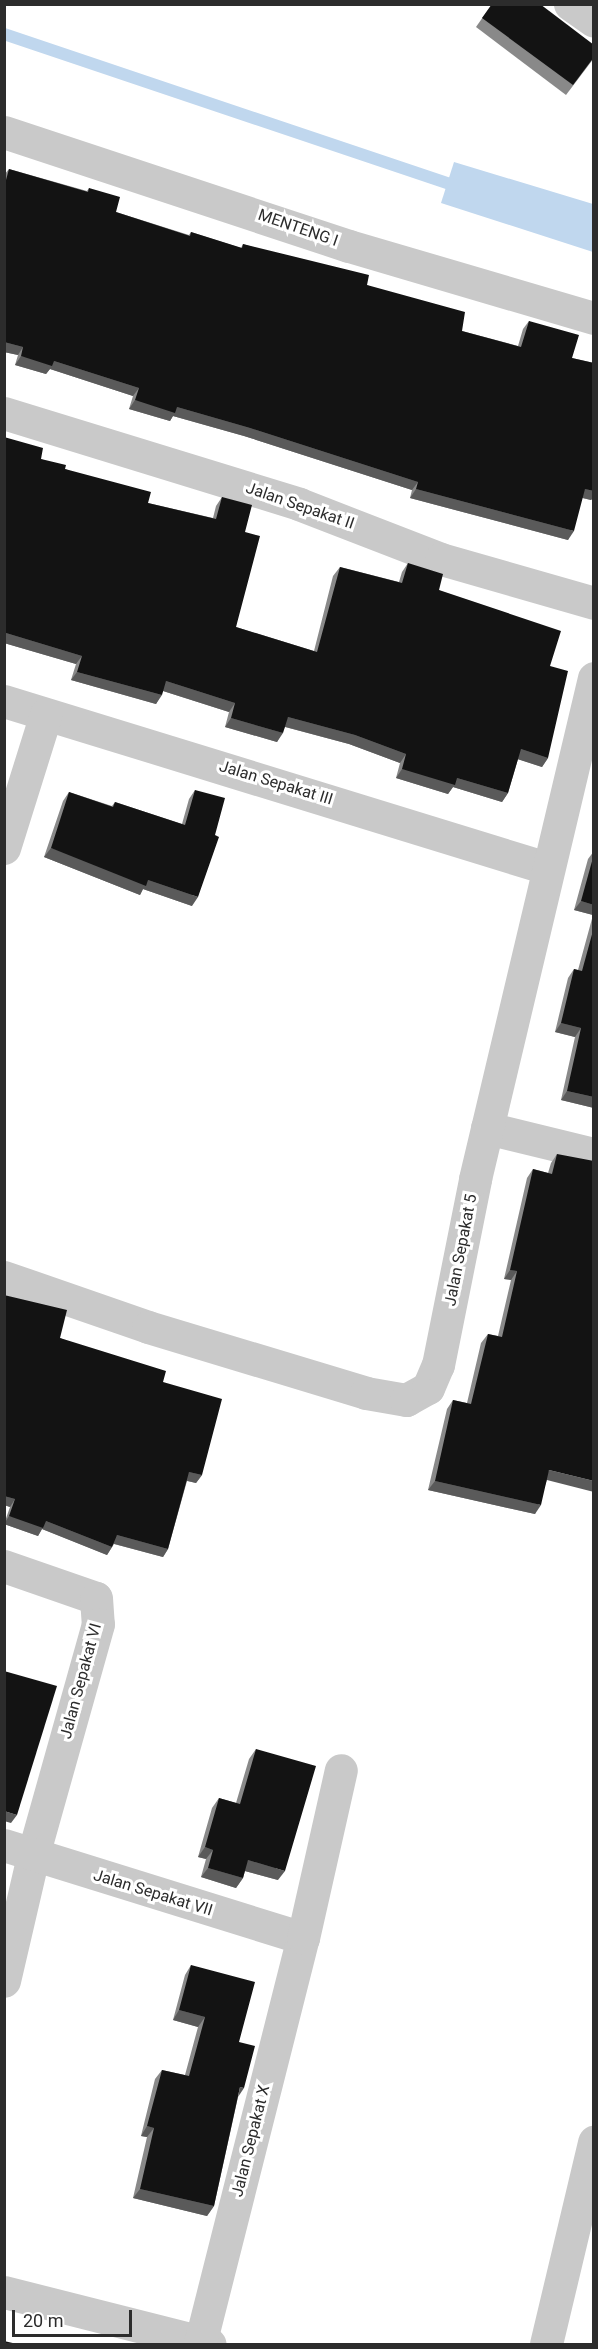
<!DOCTYPE html>
<style>
body{margin:0}
#map{position:relative;width:598px;height:2349px;overflow:hidden;background:#fff;font-family:Roboto,sans-serif}
div>[style]{position:absolute}
.water>*{inset:0;background:#c0d7ee}
.stream>*{height:12px;margin:-6px;padding:0 6px;transform-origin:6px;border-radius:6px;background:#c0d7ee}
.minor>*{height:33px;margin:-16.5px;padding:0 16.5px;transform-origin:16.5px;border-radius:16.5px;background:#c9c9c9}
.wall>*{inset:0;background:#898989}
.shaded-wall>*{inset:0;background:#5a5a5a}
.building>*{inset:0;background:#131313}
span{translate:-50% -50%;white-space:nowrap;text-align:center;line-height:1.15;-webkit-text-stroke:6px #fff;paint-order:stroke}
.street-label{font-size:16px;color:#2c2c2c}
.frame{position:absolute;inset:0;border:6px solid #2c2c2c;pointer-events:none}
.scale{position:absolute;left:12px;top:2310px;width:120px;height:27px;box-sizing:border-box;border:3px solid #2c2c2c;border-top:0;padding-left:8px;font-size:18px;line-height:21px;white-space:nowrap;color:#2c2c2c;-webkit-text-stroke:4px #fff;paint-order:stroke}
</style>
<div id="map">
<div class="water">
<i style="clip-path:polygon(454px 162px,593px 204px,593px 252px,441px 203px)"></i>
</div>
<div class="stream">
<i style="left:4px;top:34px;width:483px;rotate:18.6deg"></i>
</div>
<div class="minor">
<i style="left:570px;top:4px;width:29px;rotate:35deg"></i>
<i style="left:4px;top:132px;width:363px;rotate:18.3deg"></i>
<i style="left:349px;top:246px;width:255px;rotate:16.4deg"></i>
<i style="left:4px;top:413px;width:309px;rotate:17.1deg"></i>
<i style="left:299px;top:504px;width:152px;rotate:21.2deg"></i>
<i style="left:441px;top:559px;width:159px;rotate:16deg"></i>
<i style="left:4px;top:701px;width:568px;rotate:17.1deg"></i>
<i style="left:4px;top:848px;width:140px;rotate:-72.6deg"></i>
<i style="left:487px;top:1128px;width:110px;rotate:13.7deg"></i>
<i style="left:4px;top:1277px;width:152px;rotate:19.1deg"></i>
<i style="left:148px;top:1327px;width:228px;rotate:16.8deg"></i>
<i style="left:366px;top:1393px;width:41px;rotate:9.9deg"></i>
<i style="left:406px;top:1400px;width:25px;rotate:-29deg"></i>
<i style="left:428px;top:1388px;width:25px;rotate:-67deg"></i>
<i style="left:438px;top:1365px;width:190px;rotate:-78.7deg"></i>
<i style="left:475px;top:1179px;width:515px;rotate:-76.64deg"></i>
<i style="left:4px;top:1566px;width:97px;rotate:19.2deg"></i>
<i style="left:96px;top:1598px;width:26px;rotate:86deg"></i>
<i style="left:98px;top:1624px;width:241px;rotate:105.7deg"></i>
<i style="left:33px;top:1856px;width:128px;rotate:103.1deg"></i>
<i style="left:4px;top:1845px;width:313px;rotate:17.3deg"></i>
<i style="left:4px;top:2292px;width:212px;rotate:14.2deg"></i>
<i style="left:200px;top:2344px;width:419px;rotate:-75.8deg"></i>
<i style="left:303px;top:1938px;width:172px;rotate:-77.3deg"></i>
<i style="left:546px;top:2344px;width:208px;rotate:-76.6deg"></i>
</div>
<div class="wall">
<i style="clip-path:polygon(492px 4px,594px 58px,566px 95px,476px 27px)"></i>
<i style="clip-path:polygon(9px 169px,87px 191px,89px 188px,116px 212px,189px 235px,191px 232px,241px 248px,243px 244px,367px 285px,462px 331px,518px 346px,523px 329px,529px 321px,572px 358px,594px 363px,594px 497px,591px 500px,582px 498px,568px 540px,410px 498px,412px 490px,244px 436px,173px 416px,170px 421px,129px 409px,133px 396px,50px 369px,46px 374px,15px 365px,18px 355px,4px 352px,4px 175px)"></i>
<i style="clip-path:polygon(4px 437px,41px 459px,148px 503px,213px 518px,216px 506px,222px 497px,245px 532px,236px 627px,314px 651px,333px 576px,340px 567px,399px 582px,402px 572px,408px 563px,439px 590px,550px 666px,548px 758px,542px 767px,518px 759px,508px 793px,502px 802px,453px 787px,448px 794px,396px 778px,400px 763px,349px 744px,285px 727px,277px 742px,225px 727px,229px 712px,163px 691px,156px 704px,71px 680px,76px 664px,4px 643px)"></i>
<i style="clip-path:polygon(195px 790px,192px 906px,143px 889px,140px 895px,44px 857px,63px 801px,69px 792px,112px 806px,115px 802px,182px 824px,189px 799px)"></i>
<i style="clip-path:polygon(594px 851px,594px 1108px,561px 1100px,575px 1037px,555px 1032px,568px 978px,574px 969px,578px 970px,593px 915px,574px 910px,588px 859px)"></i>
<i style="clip-path:polygon(557px 1154px,547px 1480px,535px 1514px,428px 1490px,447px 1409px,453px 1400px,467px 1403px,481px 1343px,488px 1334px,498px 1336px,511px 1280px,504px 1279px,527px 1178px,533px 1169px,548px 1173px,551px 1163px)"></i>
<i style="clip-path:polygon(4px 1295px,60px 1338px,163px 1382px,202px 1475px,196px 1483px,187px 1481px,168px 1549px,163px 1557px,114px 1544px,107px 1555px,42px 1529px,38px 1536px,4px 1524px,10px 1507px,4px 1505px)"></i>
<i style="clip-path:polygon(256px 1749px,278px 1880px,245px 1871px,243px 1878px,236px 1888px,201px 1877px,206px 1859px,198px 1857px,212px 1808px,219px 1798px,236px 1803px,249px 1759px)"></i>
<i style="clip-path:polygon(191px 1965px,239px 2042px,238px 2097px,214px 2206px,207px 2216px,133px 2198px,147px 2137px,141px 2136px,155px 2079px,162px 2070px,185px 2075px,198px 2027px,173px 2020px,185px 1975px)"></i>
</div>
<div class="shaded-wall">
<i style="clip-path:polygon(4px 342px,23px 347px,18px 355px,4px 352px)"></i>
<i style="clip-path:polygon(21px 356px,54px 361px,139px 388px,133px 396px,50px 369px,46px 374px,15px 365px)"></i>
<i style="clip-path:polygon(135px 400px,177px 407px,250px 428px,418px 482px,412px 490px,244px 436px,173px 416px,170px 421px,129px 409px)"></i>
<i style="clip-path:polygon(416px 489px,574px 531px,568px 540px,410px 498px)"></i>
<i style="clip-path:polygon(585px 489px,594px 491px,594px 497px,591px 500px,579px 497px)"></i>
<i style="clip-path:polygon(6px 633px,82px 656px,76px 664px,4px 643px,4px 635px)"></i>
<i style="clip-path:polygon(77px 672px,162px 695px,156px 704px,71px 680px)"></i>
<i style="clip-path:polygon(166px 681px,235px 703px,229px 712px,160px 690px)"></i>
<i style="clip-path:polygon(288px 717px,355px 735px,406px 754px,400px 763px,349px 744px,282px 726px)"></i>
<i style="clip-path:polygon(231px 718px,283px 733px,277px 742px,225px 727px)"></i>
<i style="clip-path:polygon(521px 749px,548px 758px,542px 767px,514px 758px)"></i>
<i style="clip-path:polygon(402px 769px,457px 778px,508px 793px,502px 802px,453px 787px,448px 794px,396px 778px)"></i>
<i style="clip-path:polygon(51px 848px,148px 880px,198px 897px,192px 906px,143px 889px,140px 895px,44px 857px)"></i>
<i style="clip-path:polygon(581px 901px,594px 905px,594px 914px,593px 915px,574px 910px)"></i>
<i style="clip-path:polygon(561px 1023px,581px 1028px,575px 1037px,555px 1032px)"></i>
<i style="clip-path:polygon(567px 1091px,594px 1097px,594px 1108px,561px 1100px)"></i>
<i style="clip-path:polygon(510px 1270px,517px 1271px,511px 1280px,504px 1279px)"></i>
<i style="clip-path:polygon(549px 1470px,594px 1481px,594px 1492px,543px 1479px)"></i>
<i style="clip-path:polygon(189px 1472px,202px 1475px,196px 1483px,184px 1480px)"></i>
<i style="clip-path:polygon(435px 1481px,541px 1505px,535px 1514px,428px 1490px)"></i>
<i style="clip-path:polygon(4px 1496px,15px 1499px,10px 1507px,4px 1505px)"></i>
<i style="clip-path:polygon(9px 1516px,46px 1521px,112px 1547px,107px 1555px,42px 1529px,38px 1536px,4px 1524px)"></i>
<i style="clip-path:polygon(117px 1535px,168px 1549px,163px 1557px,111px 1543px)"></i>
<i style="clip-path:polygon(4px 1811px,17px 1815px,11px 1823px,4px 1821px)"></i>
<i style="clip-path:polygon(205px 1847px,213px 1850px,206px 1859px,198px 1857px)"></i>
<i style="clip-path:polygon(248px 1860px,285px 1871px,278px 1880px,241px 1870px)"></i>
<i style="clip-path:polygon(208px 1868px,243px 1878px,236px 1888px,201px 1877px)"></i>
<i style="clip-path:polygon(179px 2010px,205px 2017px,198px 2027px,173px 2020px)"></i>
<i style="clip-path:polygon(240px 2087px,244px 2088px,238px 2097px)"></i>
<i style="clip-path:polygon(147px 2126px,154px 2128px,147px 2137px,141px 2136px)"></i>
<i style="clip-path:polygon(140px 2189px,214px 2206px,207px 2216px,133px 2198px)"></i>
</div>
<div class="building">
<i style="clip-path:polygon(492px 4px,540px 4px,594px 45px,594px 57px,573px 85px,482px 18px)"></i>
<i style="clip-path:polygon(9px 169px,88px 192px,89px 188px,120px 197px,116px 212px,190px 236px,191px 232px,242px 248px,243px 244px,369px 275px,367px 285px,465px 312px,462px 331px,521px 347px,529px 321px,579px 335px,572px 358px,594px 363px,594px 491px,585px 489px,574px 531px,416px 489px,418px 482px,250px 428px,177px 407px,175px 413px,135px 400px,139px 388px,54px 361px,52px 366px,21px 356px,23px 347px,4px 342px,4px 179px,6px 180px)"></i>
<i style="clip-path:polygon(4px 437px,43px 448px,41px 459px,66px 465px,65px 469px,151px 492px,148px 503px,216px 519px,222px 497px,252px 505px,245px 532px,260px 536px,236px 627px,317px 652px,340px 567px,402px 583px,408px 563px,443px 574px,439px 590px,561px 631px,550px 666px,568px 671px,548px 758px,521px 749px,508px 793px,457px 778px,455px 785px,402px 769px,406px 754px,355px 735px,288px 717px,283px 733px,231px 718px,235px 703px,166px 681px,162px 695px,77px 672px,82px 656px,6px 633px,4px 636px)"></i>
<i style="clip-path:polygon(195px 790px,225px 798px,215px 835px,219px 837px,198px 897px,148px 880px,146px 886px,51px 848px,69px 792px,113px 807px,115px 802px,185px 825px)"></i>
<i style="clip-path:polygon(594px 854px,594px 905px,581px 901px)"></i>
<i style="clip-path:polygon(594px 927px,594px 1097px,567px 1091px,581px 1028px,561px 1023px,574px 969px,582px 971px)"></i>
<i style="clip-path:polygon(557px 1154px,594px 1161px,594px 1481px,549px 1470px,541px 1505px,435px 1481px,453px 1400px,471px 1404px,488px 1334px,502px 1337px,517px 1271px,510px 1270px,533px 1169px,552px 1174px)"></i>
<i style="clip-path:polygon(4px 1295px,67px 1310px,60px 1338px,166px 1371px,163px 1382px,222px 1399px,202px 1475px,189px 1472px,168px 1549px,117px 1535px,112px 1547px,46px 1521px,43px 1528px,9px 1516px,15px 1499px,4px 1496px)"></i>
<i style="clip-path:polygon(4px 1671px,57px 1686px,17px 1815px,4px 1811px)"></i>
<i style="clip-path:polygon(256px 1749px,316px 1766px,285px 1871px,248px 1860px,243px 1878px,208px 1868px,213px 1850px,205px 1847px,219px 1798px,240px 1804px)"></i>
<i style="clip-path:polygon(191px 1965px,255px 1982px,239px 2042px,255px 2046px,244px 2088px,240px 2087px,214px 2206px,140px 2189px,154px 2128px,147px 2126px,162px 2070px,189px 2076px,205px 2017px,179px 2010px)"></i>
<i style="clip-path:polygon(4px 2341px,17px 2344px,4px 2344px)"></i>
</div>
<div class="street-label">
<span style="left:298px;top:228px;rotate:19deg">MENTENG I</span>
<span style="left:300px;top:506px;rotate:19deg">Jalan Sepakat II</span>
<span style="left:276px;top:783px;rotate:17deg">Jalan Sepakat III</span>
<span style="left:461px;top:1250px;rotate:-79deg">Jalan Sepakat 5</span>
<span style="left:81px;top:1681px;rotate:-75deg">Jalan Sepakat VI</span>
<span style="left:153px;top:1893px;rotate:17deg">Jalan Sepakat VII</span>
<span style="left:251px;top:2141px;rotate:-76deg">Jalan Sepakat X</span>
</div>
<div class="frame"></div>
<div class="scale">20 m</div>
</div>
